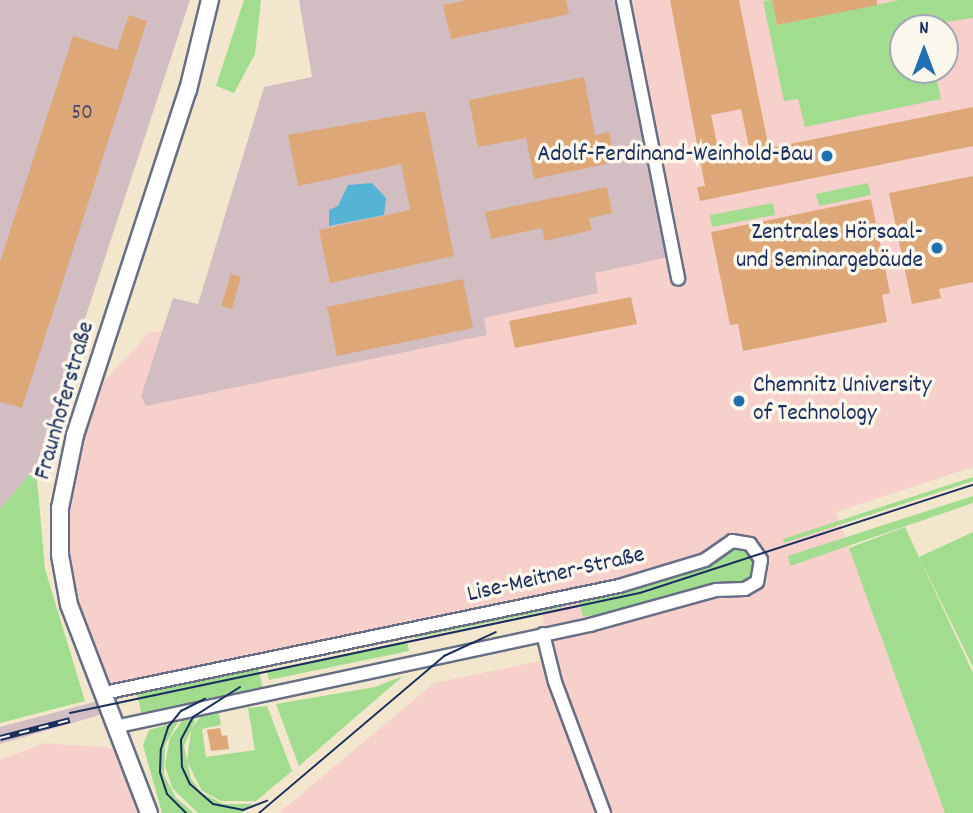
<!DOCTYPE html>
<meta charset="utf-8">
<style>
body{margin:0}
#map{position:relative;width:973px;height:813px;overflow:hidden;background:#f2e7cd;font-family:Dekko,sans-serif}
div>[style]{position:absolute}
.built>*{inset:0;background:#f7d0cb}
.industrial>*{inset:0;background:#d2bec2}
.green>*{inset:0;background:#a2dc8f}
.water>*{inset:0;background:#55b4d3}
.building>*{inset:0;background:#dda777}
.roads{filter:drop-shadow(2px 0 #666f85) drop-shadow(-2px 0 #666f85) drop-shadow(0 2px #666f85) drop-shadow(0 -2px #666f85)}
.minor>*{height:12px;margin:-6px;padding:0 6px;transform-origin:6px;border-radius:6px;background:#fff}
.major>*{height:16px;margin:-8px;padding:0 8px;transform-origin:8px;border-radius:8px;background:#fff}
.tram>*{height:2px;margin:-1px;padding:0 1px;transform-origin:1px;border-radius:1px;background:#1b2f5e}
.rail>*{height:6px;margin-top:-3px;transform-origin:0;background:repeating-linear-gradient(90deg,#fbf7ec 0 10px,#1b2f5e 0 20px);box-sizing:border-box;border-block:2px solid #1b2f5e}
.dots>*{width:19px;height:19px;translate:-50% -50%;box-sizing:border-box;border:4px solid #fbf7ec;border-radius:50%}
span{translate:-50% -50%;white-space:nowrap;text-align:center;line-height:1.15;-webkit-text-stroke:7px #fbf7ec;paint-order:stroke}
.number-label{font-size:21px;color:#4c4d64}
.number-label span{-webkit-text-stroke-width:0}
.poi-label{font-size:24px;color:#1b2f5e}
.right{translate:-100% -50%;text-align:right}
.left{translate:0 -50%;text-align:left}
.street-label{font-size:24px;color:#1b2f5e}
.north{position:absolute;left:889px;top:14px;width:70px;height:70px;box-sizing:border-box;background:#fbf7ec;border:2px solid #a1a7b3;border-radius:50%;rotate:0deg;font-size:19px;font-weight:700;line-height:28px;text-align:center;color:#1b2f5e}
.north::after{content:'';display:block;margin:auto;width:24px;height:32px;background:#1f6fb2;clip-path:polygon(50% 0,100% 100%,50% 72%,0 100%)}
</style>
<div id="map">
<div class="built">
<i style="clip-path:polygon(evenodd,618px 0,973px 0,973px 467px,836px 512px,945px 813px,279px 813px,434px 683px,549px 659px,543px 634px,544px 603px,104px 693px,69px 605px,60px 508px,86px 401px,149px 333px,661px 229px,618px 0,903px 28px,945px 28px,945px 70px,903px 70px,903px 28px)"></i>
<i style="clip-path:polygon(44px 743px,127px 749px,149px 813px,0 813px,0 760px)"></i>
</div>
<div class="industrial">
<i style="clip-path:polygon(0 0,190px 0,36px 467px,0 509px)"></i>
<i style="clip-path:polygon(299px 0,619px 0,669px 257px,595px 273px,598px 293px,484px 318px,487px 335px,146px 406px,141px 396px,173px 298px,198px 304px,264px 87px,312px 77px)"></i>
<i style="clip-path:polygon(98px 701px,103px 714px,0 744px,0 727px)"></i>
</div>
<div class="green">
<i style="clip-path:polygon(244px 0,261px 0,255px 54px,234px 93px,216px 86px)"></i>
<i style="clip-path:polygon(772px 0,777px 25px,900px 0,973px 0,973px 18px,903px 28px,903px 70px,935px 70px,941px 99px,805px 127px,798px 99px,784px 101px,763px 1px)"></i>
<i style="clip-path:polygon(868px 183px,871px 195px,819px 206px,816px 194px)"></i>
<i style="clip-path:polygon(773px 203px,775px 215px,712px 227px,710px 215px)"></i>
<i style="clip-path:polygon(36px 467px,45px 569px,85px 701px,0 723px,0 509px)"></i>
<i style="clip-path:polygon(973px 477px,973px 481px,784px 543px,783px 539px)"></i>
<i style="clip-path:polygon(973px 496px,973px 503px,790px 566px,788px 556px)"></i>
<i style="clip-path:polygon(905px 527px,973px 673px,973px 813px,945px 813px,849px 548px)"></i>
<i style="clip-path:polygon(973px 532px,973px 667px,919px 557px)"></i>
<i style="clip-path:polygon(737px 548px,748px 550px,755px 567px,747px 581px,593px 620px,591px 615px,583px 617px,579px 600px,708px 563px)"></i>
<i style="clip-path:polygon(563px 603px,564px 607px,415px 638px,413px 632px)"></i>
<i style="clip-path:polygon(407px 641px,409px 651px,269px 680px,267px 671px)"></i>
<i style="clip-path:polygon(258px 664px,263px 690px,142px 715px,136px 690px)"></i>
<i style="clip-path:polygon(403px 676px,299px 766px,276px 704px,375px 687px)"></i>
<i style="clip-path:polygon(267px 706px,292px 771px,256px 801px,221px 801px,202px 791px,187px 761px,191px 729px,201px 716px,219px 713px,221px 725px,202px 729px,206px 757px,255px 750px,248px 708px)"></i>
<i style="clip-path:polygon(196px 718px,184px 746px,191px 779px,202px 793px,223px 804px,253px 804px,242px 813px,198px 813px,172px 788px,165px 765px,170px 738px,182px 721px)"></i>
<i style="clip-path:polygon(178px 722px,165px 745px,164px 775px,176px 798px,194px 813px,162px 813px,143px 745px,149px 730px)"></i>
</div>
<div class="water">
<i style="clip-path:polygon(372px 183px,386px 198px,384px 215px,329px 226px,329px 210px,338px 206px,348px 185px)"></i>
</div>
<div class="building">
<i style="clip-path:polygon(468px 0,566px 0,569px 14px,451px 39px,443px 5px)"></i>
<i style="clip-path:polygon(evenodd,670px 0,739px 0,768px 144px,775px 147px,973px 107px,973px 146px,700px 201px,697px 187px,705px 186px,670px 0,741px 109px,750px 152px,720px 158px,711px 115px,741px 109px)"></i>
<i style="clip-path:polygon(772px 0,877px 0,877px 5px,777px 25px)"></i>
<i style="clip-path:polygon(129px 15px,147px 21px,22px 408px,0 402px,0 262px,73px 36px,117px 50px)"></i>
<i style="clip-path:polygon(584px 77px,595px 135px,609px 132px,616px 162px,534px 179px,526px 138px,478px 147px,469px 100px)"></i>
<i style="clip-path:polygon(425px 111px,454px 256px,330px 283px,319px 230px,410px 210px,401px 164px,298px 186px,288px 135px)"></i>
<i style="clip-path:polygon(973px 176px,973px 282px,939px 289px,941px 298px,912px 304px,889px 193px)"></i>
<i style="clip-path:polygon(607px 187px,612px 213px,589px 218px,592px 230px,545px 241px,542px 228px,491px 239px,485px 212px)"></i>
<i style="clip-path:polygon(871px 199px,890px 293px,882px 295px,887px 322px,743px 351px,738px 324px,730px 325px,711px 232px)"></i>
<i style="clip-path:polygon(231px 274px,241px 277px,232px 309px,221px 306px)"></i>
<i style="clip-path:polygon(463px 279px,473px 328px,337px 356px,327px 307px)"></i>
<i style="clip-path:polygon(631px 297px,637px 324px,515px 348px,509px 321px)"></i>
<i style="clip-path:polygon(220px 728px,222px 736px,227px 735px,229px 749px,211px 751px,207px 730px)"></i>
</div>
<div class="roads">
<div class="minor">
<i style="left:623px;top:0;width:284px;rotate:78.8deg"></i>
<i style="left:543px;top:634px;width:49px;rotate:76deg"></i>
<i style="left:555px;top:682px;width:140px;rotate:69.5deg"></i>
<i style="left:104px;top:693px;width:526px;rotate:-11.74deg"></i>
<i style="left:619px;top:586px;width:90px;rotate:-16.8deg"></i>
<i style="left:705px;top:560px;width:33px;rotate:-35deg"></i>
<i style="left:732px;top:541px;width:18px;rotate:9deg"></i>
<i style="left:750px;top:544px;width:19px;rotate:55deg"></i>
<i style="left:761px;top:560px;width:22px;rotate:100deg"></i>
<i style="left:757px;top:582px;width:14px;rotate:150deg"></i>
<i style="left:745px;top:589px;width:29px;rotate:178deg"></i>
<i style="left:716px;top:590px;width:131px;rotate:164.5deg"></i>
<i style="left:590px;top:625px;width:483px;rotate:167.9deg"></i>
</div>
<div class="major">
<i style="left:149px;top:813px;width:223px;rotate:-111deg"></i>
<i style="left:69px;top:605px;width:51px;rotate:-100.2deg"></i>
<i style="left:60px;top:555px;width:47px;rotate:-90deg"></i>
<i style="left:60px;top:508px;width:75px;rotate:-78.4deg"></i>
<i style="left:75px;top:435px;width:363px;rotate:-71.9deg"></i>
<i style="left:188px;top:90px;width:93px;rotate:-76.3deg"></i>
</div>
</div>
<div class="tram">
<i style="left:240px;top:687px;width:56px;rotate:147.4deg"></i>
<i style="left:193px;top:717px;width:26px;rotate:118deg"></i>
<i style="left:181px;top:740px;width:27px;rotate:88deg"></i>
<i style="left:182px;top:767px;width:19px;rotate:65deg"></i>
<i style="left:190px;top:784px;width:30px;rotate:41deg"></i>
<i style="left:213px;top:804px;width:31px;rotate:11deg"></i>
<i style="left:243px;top:810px;width:26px;rotate:-21deg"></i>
<i style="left:70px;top:713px;width:582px;rotate:-11.89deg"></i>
<i style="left:640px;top:593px;width:350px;rotate:-18deg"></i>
<i style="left:186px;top:813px;width:27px;rotate:-135deg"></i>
<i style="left:167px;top:794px;width:23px;rotate:-108deg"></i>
<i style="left:160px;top:772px;width:23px;rotate:-88deg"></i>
<i style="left:161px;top:749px;width:23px;rotate:-72deg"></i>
<i style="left:168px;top:727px;width:21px;rotate:-51deg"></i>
<i style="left:181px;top:711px;width:27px;rotate:-27deg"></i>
<i style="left:259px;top:813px;width:243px;rotate:-40.3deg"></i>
<i style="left:444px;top:656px;width:57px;rotate:-24.8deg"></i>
</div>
<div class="rail">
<i style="left:0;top:738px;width:72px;rotate:-14.4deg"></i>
</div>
<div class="dots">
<i style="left:827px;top:156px;background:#1f6fb2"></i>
<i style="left:937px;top:248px;background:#1f6fb2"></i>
<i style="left:739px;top:401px;background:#1f6fb2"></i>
</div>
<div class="number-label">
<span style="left:82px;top:114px">50</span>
</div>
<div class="poi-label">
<span class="right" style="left:813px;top:156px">Adolf-Ferdinand-Weinhold-Bau</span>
<span class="right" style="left:923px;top:248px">Zentrales Hörsaal-<br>und Seminargebäude</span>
<span class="left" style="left:753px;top:401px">Chemnitz University<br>of Technology</span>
</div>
<div class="street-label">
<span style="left:66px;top:401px;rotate:-74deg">Fraunhoferstraße</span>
<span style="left:556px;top:576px;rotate:-13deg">Lise-Meitner-Straße</span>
</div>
<div class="north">N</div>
</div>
